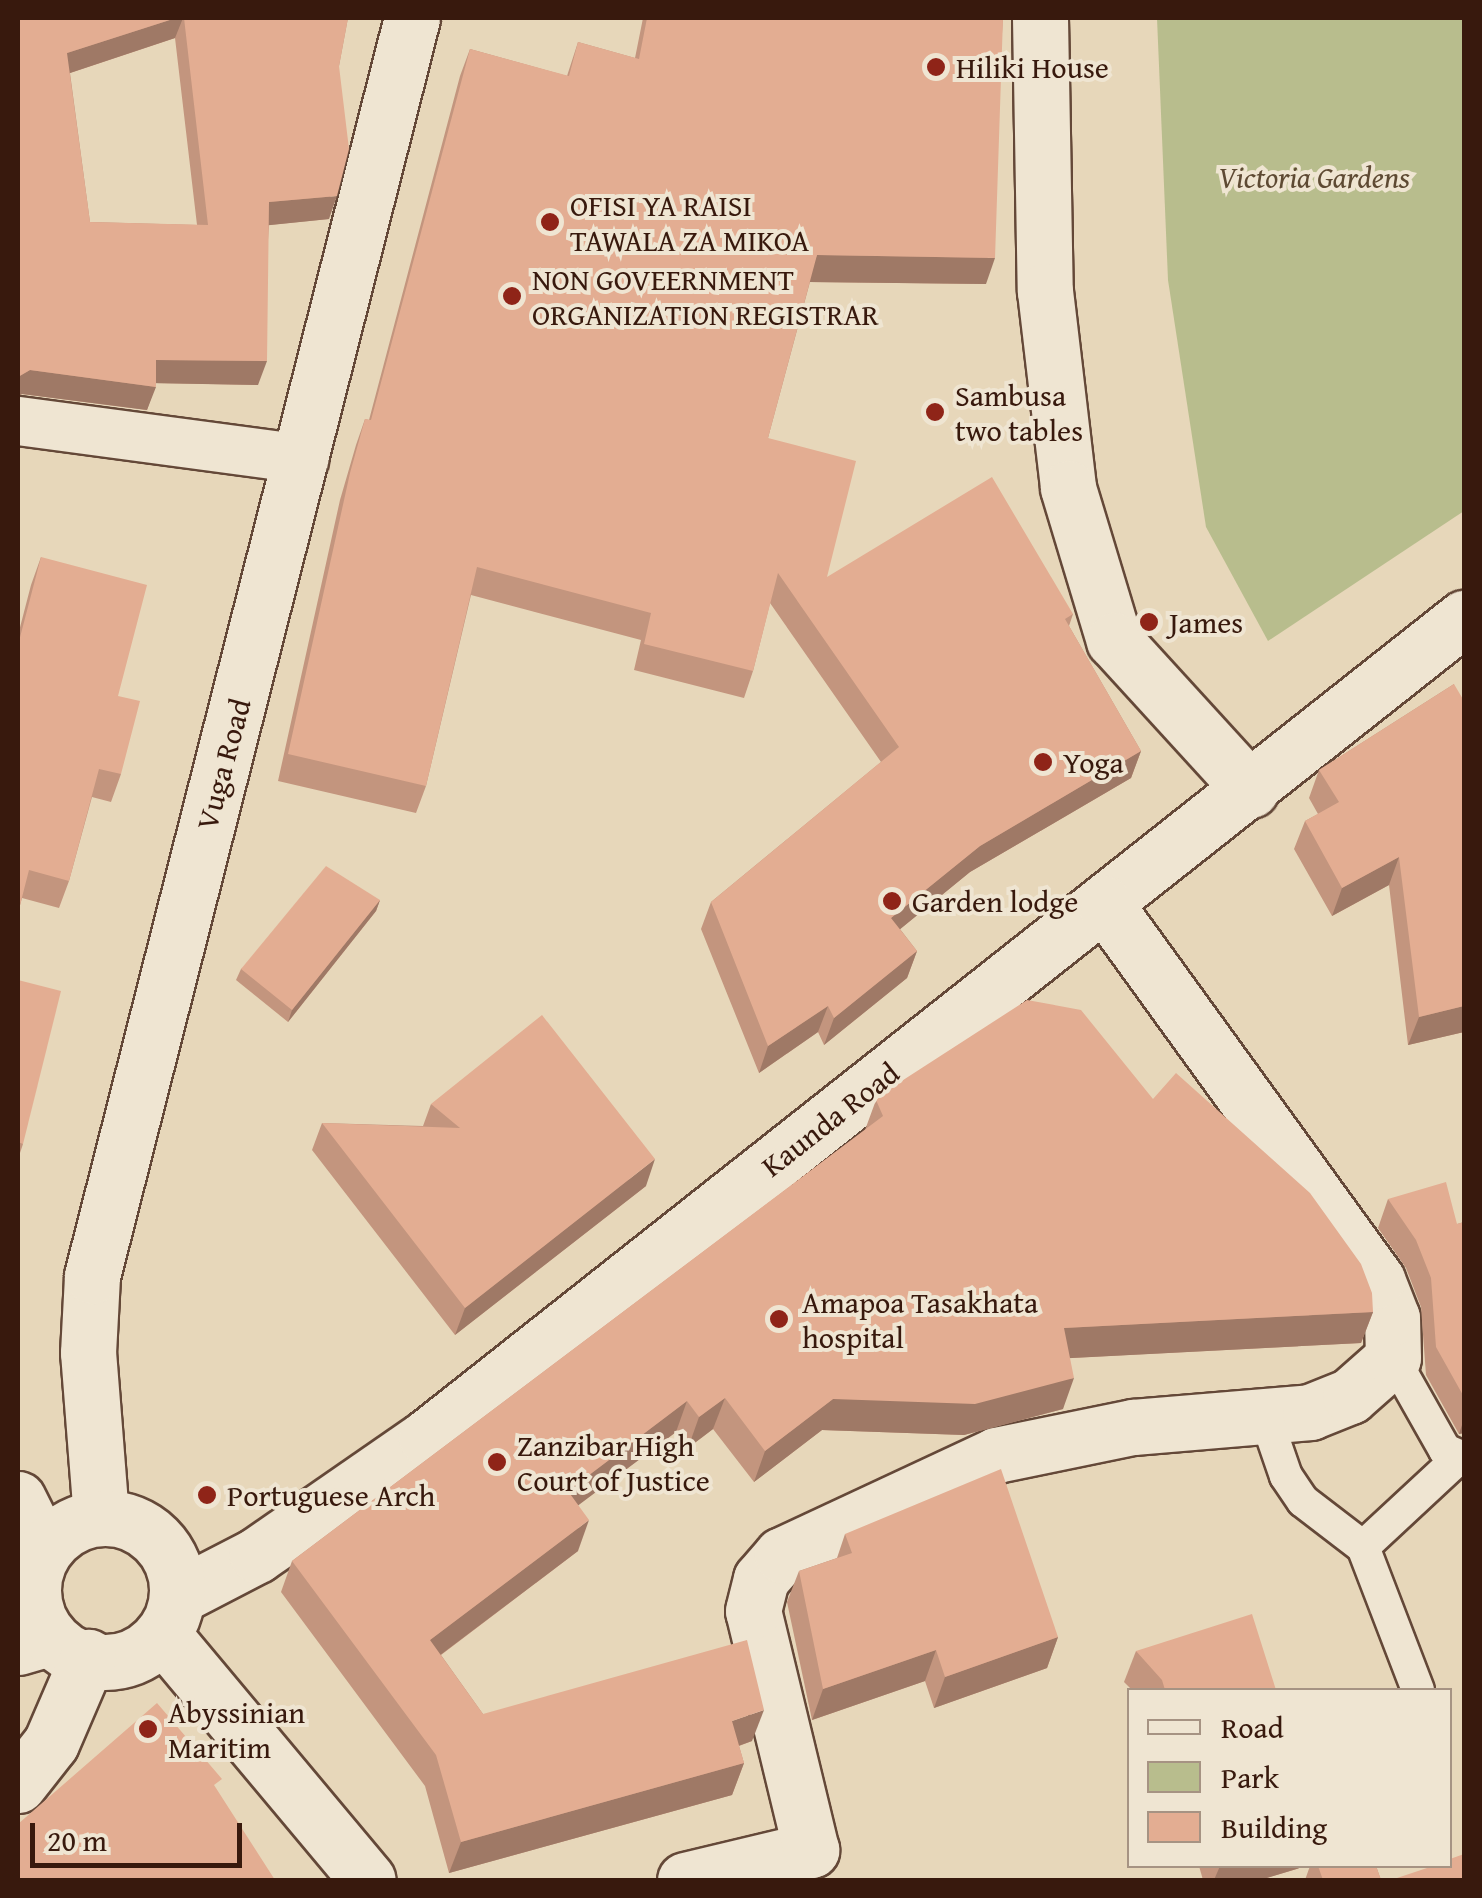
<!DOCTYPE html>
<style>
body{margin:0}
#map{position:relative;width:1482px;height:1898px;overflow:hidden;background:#e7d7ba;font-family:"Gentium Book Plus",serif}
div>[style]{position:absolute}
.green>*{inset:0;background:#b8bd8d}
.roads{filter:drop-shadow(2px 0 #644838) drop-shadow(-2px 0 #644838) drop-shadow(0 2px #644838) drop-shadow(0 -2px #644838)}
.service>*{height:32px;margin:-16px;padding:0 16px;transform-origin:16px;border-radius:16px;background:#efe5d2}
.pedestrian>*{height:48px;margin:-24px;padding:0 24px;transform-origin:24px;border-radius:24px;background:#efe5d2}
.minor>*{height:55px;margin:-27.5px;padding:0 27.5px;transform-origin:27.5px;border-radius:27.5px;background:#efe5d2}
.secondary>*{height:55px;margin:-27.5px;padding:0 27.5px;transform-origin:27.5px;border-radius:27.5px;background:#efe5d2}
.secondary>.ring{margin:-27.5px;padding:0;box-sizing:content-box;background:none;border:55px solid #efe5d2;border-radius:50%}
.wall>*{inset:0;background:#c3957e}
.shaded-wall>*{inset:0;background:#9f7966}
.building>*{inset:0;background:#e3ad92}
.dots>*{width:28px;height:28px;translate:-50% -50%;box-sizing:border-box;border:5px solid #efe5d2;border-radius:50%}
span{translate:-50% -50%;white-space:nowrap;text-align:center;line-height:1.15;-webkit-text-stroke:8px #efe5d2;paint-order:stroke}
.poi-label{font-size:30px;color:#38190d}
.left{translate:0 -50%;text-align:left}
.park-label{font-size:30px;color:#5e4a33;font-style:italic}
.street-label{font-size:30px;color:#38190d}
.frame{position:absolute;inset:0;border:20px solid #38190d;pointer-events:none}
.legend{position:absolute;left:1127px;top:1688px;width:325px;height:180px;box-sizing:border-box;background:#efe5d2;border:2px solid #a69383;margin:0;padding:12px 18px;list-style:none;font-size:30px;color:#38190d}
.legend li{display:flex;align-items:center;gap:20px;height:50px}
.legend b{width:50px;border:2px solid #a69383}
.scale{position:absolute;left:30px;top:1823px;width:212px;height:45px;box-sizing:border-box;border:5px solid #38190d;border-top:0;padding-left:12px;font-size:30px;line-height:35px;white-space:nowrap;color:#38190d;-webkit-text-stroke:8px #efe5d2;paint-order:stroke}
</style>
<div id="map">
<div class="green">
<i style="clip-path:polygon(1157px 18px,1464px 18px,1464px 511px,1268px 641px,1206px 527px,1168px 280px)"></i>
</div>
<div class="roads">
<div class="service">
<i style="left:1393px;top:1358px;width:106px;rotate:60.5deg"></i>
<i style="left:1445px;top:1450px;width:21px;rotate:23deg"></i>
<i style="left:1266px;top:1418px;width:61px;rotate:71deg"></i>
<i style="left:1286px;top:1476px;width:30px;rotate:56deg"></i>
<i style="left:1303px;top:1501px;width:76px;rotate:37.5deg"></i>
<i style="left:1418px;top:1690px;width:153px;rotate:-111deg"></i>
<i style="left:1363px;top:1547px;width:132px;rotate:-42.9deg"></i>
</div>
<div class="pedestrian">
<i style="left:18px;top:421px;width:289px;rotate:7.6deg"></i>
</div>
<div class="minor">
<i style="left:1040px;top:18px;width:273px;rotate:89deg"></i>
<i style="left:1045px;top:291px;width:198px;rotate:83.3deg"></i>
<i style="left:1068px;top:488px;width:159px;rotate:73.2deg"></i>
<i style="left:1114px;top:640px;width:203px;rotate:47.6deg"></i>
<i style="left:18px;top:1499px;width:58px;rotate:63.4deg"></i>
<i style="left:178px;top:1596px;width:89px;rotate:-27.4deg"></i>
<i style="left:257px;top:1555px;width:206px;rotate:-34.7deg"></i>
<i style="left:426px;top:1438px;width:1323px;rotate:-38.31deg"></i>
<i style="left:163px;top:1635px;width:319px;rotate:50.1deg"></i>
<i style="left:18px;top:1647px;width:33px;rotate:-16deg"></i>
<i style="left:685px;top:1880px;width:130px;rotate:-13.4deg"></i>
<i style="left:811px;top:1850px;width:246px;rotate:-103.6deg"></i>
<i style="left:753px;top:1611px;width:33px;rotate:-76deg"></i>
<i style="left:761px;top:1579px;width:32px;rotate:-49deg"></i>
<i style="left:782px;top:1555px;width:236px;rotate:-25deg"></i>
<i style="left:996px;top:1455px;width:140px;rotate:-11.6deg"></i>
<i style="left:1133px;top:1427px;width:178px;rotate:-4.8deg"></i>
<i style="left:1310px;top:1412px;width:43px;rotate:-21.8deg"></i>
<i style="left:1350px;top:1396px;width:57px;rotate:-41.5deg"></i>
<i style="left:1393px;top:1358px;width:40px;rotate:-91.4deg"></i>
<i style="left:1392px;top:1318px;width:41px;rotate:-111.5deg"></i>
<i style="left:1377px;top:1280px;width:465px;rotate:-125.9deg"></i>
</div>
<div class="secondary">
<i style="left:101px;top:1517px;width:165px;rotate:-94.5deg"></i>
<i style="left:88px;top:1353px;width:77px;rotate:-87deg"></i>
<i style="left:92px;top:1276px;width:1298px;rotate:-75.73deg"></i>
<i class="ring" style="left:33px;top:1518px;width:89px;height:89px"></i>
<i style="left:18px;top:1785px;width:53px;rotate:-51.8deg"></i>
<i style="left:51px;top:1743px;width:94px;rotate:-66.7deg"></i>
</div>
</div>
<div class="wall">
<i style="clip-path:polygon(evenodd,18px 18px,348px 18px,339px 66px,329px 219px,269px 225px,258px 385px,156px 383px,147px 410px,22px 394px,18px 396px,18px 18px,175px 38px,197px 225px,90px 222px,70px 73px,175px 38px)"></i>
<i style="clip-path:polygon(643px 18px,1003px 18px,986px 284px,810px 282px,768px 438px,827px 577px,1073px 614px,1069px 626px,1141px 751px,1131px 778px,970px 872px,900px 929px,917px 951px,907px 978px,824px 1045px,818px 1032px,759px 1073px,701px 929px,711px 902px,881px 762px,770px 603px,753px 671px,744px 698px,634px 670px,641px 640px,471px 595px,426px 786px,416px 813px,278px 781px,340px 500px,356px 445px,365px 419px,369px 420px,460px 76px,470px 49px,567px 76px,578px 42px,635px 58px)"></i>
<i style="clip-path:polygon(41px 557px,118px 696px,121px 774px,111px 802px,92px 797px,69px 881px,59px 908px,22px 898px,18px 913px,18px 635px,31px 585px)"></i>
<i style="clip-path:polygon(1454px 684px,1464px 1032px,1408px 1045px,1389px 885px,1332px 916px,1294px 849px,1305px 821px,1318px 814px,1309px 798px,1319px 770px)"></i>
<i style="clip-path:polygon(380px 900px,376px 911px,288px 1022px,236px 980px,241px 969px)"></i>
<i style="clip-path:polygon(18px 980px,23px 1144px,18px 1159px)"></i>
<i style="clip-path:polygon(1153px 1099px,1373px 1312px,1361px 1343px,1070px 1358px,1063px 1409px,964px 1435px,822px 1430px,754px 1482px,713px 1429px,688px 1448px,676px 1432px,578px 1505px,578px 1551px,441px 1655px,483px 1714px,752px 1741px,739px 1746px,744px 1763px,732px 1795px,449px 1873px,425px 1786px,281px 1592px,292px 1561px,865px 1130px,876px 1100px)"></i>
<i style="clip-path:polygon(431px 1104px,646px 1186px,455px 1335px,312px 1150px,322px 1123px,423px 1126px)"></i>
<i style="clip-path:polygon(1388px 1199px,1457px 1224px,1464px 1222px,1464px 1433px,1459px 1434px,1426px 1375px,1421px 1307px,1406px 1268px,1378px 1228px)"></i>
<i style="clip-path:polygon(845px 1534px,1058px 1637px,1047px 1668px,934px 1708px,925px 1681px,812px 1720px,787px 1602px,799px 1571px,837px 1558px)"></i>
<i style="clip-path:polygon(1136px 1651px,1276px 1690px,1132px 1690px,1124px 1682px)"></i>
<i style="clip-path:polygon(1199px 1866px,1306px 1866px,1260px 1880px,1203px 1880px)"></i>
<i style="clip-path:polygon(1310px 1866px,1376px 1866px,1381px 1880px,1305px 1880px)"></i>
</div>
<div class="shaded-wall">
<i style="clip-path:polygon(176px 18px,183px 18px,175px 38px,58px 77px,67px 53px)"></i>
<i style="clip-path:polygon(337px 196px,329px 219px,261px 226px,269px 202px)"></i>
<i style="clip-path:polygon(817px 255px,995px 258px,986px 284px,807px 282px)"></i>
<i style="clip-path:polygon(156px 360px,267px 361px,258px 385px,147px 383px)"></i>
<i style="clip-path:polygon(30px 370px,156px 387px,147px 410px,22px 394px,18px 396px,18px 377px)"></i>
<i style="clip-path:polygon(1141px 751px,1131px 778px,970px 872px,882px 944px,891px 918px,980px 846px)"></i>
<i style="clip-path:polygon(1399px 857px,1389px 885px,1332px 916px,1342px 888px)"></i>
<i style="clip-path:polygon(380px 900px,376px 911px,288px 1022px,292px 1010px)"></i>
<i style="clip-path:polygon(917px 951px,907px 978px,824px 1045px,834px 1018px)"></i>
<i style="clip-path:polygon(828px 1006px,818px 1032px,759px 1073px,768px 1046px)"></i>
<i style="clip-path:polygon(1464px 1006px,1464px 1032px,1408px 1045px,1419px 1017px)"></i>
<i style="clip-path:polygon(655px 1159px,646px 1186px,455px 1335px,465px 1308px)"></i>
<i style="clip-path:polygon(1373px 1312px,1361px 1343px,1053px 1359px,1064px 1328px)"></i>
<i style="clip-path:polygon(1074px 1378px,1063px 1409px,964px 1435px,822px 1430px,754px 1482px,765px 1451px,833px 1399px)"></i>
<i style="clip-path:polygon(725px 1398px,713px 1429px,688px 1448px,699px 1417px)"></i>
<i style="clip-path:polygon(687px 1401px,676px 1432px,556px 1522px,568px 1491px)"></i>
<i style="clip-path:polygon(1464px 1419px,1464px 1433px,1459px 1434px)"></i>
<i style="clip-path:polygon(589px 1520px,578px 1551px,419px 1671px,430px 1640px)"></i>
<i style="clip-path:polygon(1058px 1637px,1047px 1668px,934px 1708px,945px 1677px)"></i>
<i style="clip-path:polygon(936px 1650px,925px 1681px,812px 1720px,823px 1689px)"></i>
<i style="clip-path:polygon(764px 1710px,752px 1741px,721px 1752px,732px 1721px)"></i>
<i style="clip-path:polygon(744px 1763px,732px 1795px,449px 1873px,461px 1842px)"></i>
<i style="clip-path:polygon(1220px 1866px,1306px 1866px,1260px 1880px,1214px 1880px)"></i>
</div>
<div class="building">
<i style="clip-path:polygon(18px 18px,176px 18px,67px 53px,90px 222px,208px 225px,184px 18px,348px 18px,339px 66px,349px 149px,337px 196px,269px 202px,267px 361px,156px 360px,156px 387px,30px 370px,18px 377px)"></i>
<i style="clip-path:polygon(647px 18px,1003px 18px,995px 258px,817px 255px,768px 438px,856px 461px,827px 577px,992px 477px,1073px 614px,1065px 619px,1141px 751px,980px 846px,891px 918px,917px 951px,834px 1018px,828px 1006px,768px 1046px,711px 902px,899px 747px,778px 573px,753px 671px,644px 644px,651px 613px,477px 567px,426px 786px,288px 754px,350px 473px,365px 419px,371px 420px,470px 49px,569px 76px,578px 42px,639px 59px)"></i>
<i style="clip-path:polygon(41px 557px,147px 585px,118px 696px,140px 701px,121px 774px,99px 769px,69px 881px,29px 870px,18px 913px,18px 645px)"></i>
<i style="clip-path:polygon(1454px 684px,1464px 701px,1464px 1006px,1419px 1017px,1399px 857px,1342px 888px,1305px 821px,1339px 802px,1319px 770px)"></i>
<i style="clip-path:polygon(326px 866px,380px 900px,292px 1010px,241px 969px)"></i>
<i style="clip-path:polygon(18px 980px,61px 991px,23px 1144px,18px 1142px)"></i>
<i style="clip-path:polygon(1027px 1000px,1081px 1010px,1153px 1099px,1176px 1073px,1310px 1193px,1361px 1264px,1372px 1293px,1373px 1312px,1064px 1328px,1074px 1378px,975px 1404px,833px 1399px,765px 1451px,725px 1398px,699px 1417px,687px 1401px,568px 1491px,589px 1520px,430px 1640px,483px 1714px,747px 1640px,764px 1710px,732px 1721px,744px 1763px,461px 1842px,436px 1755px,292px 1561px,883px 1116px,876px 1100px,897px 1084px)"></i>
<i style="clip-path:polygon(542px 1015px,655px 1159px,465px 1308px,322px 1123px,460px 1128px,431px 1104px)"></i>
<i style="clip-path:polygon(1446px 1182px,1457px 1224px,1464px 1222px,1464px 1397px,1436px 1347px,1431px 1278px,1416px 1240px,1388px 1199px)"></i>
<i style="clip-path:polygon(1001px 1469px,1058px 1637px,945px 1677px,936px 1650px,823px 1689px,799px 1571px,852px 1553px,845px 1534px)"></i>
<i style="clip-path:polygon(1252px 1614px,1276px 1690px,1165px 1690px,1162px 1680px,1136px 1651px)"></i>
<i style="clip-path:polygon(157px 1703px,222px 1779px,214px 1785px,275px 1880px,18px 1880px,18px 1824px)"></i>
<i style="clip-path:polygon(1464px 1854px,1464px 1880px,1391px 1880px,1433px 1866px,1450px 1866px,1450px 1859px)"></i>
<i style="clip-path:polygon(1318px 1866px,1376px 1866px,1381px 1880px,1323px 1880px)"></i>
</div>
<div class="dots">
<i style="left:936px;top:67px;background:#8f2418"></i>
<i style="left:550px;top:222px;background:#8f2418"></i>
<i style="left:512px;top:296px;background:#8f2418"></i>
<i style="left:935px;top:412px;background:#8f2418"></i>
<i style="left:1149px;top:622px;background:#8f2418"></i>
<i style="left:1043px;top:762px;background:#8f2418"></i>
<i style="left:892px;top:901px;background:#8f2418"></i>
<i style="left:779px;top:1319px;background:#8f2418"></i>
<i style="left:497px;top:1462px;background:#8f2418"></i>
<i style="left:207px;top:1495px;background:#8f2418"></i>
<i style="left:148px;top:1729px;background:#8f2418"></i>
</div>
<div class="poi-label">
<span class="left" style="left:956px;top:67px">Hiliki House</span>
<span class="left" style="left:570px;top:222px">OFISI YA RAISI<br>TAWALA ZA MIKOA</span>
<span class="left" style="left:532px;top:296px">NON GOVEERNMENT<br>ORGANIZATION REGISTRAR</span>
<span class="left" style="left:955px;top:412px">Sambusa<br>two tables</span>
<span class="left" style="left:1169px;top:622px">James</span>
<span class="left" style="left:1063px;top:762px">Yoga</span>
<span class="left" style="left:912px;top:901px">Garden lodge</span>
<span class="left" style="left:802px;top:1319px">Amapoa Tasakhata<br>hospital</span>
<span class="left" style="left:517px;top:1462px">Zanzibar High<br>Court of Justice</span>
<span class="left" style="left:227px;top:1495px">Portuguese Arch</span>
<span class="left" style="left:168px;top:1729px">Abyssinian<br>Maritim</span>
</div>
<div class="park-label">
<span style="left:1314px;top:177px">Victoria Gardens</span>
</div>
<div class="street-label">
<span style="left:223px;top:764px;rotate:-75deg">Vuga Road</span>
<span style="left:830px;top:1119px;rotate:-38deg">Kaunda Road</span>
</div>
<div class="frame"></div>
<ul class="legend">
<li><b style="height:12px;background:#efe5d2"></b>Road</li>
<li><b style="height:28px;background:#b8bd8d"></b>Park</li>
<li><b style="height:28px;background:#e3ad92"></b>Building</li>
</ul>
<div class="scale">20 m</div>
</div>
